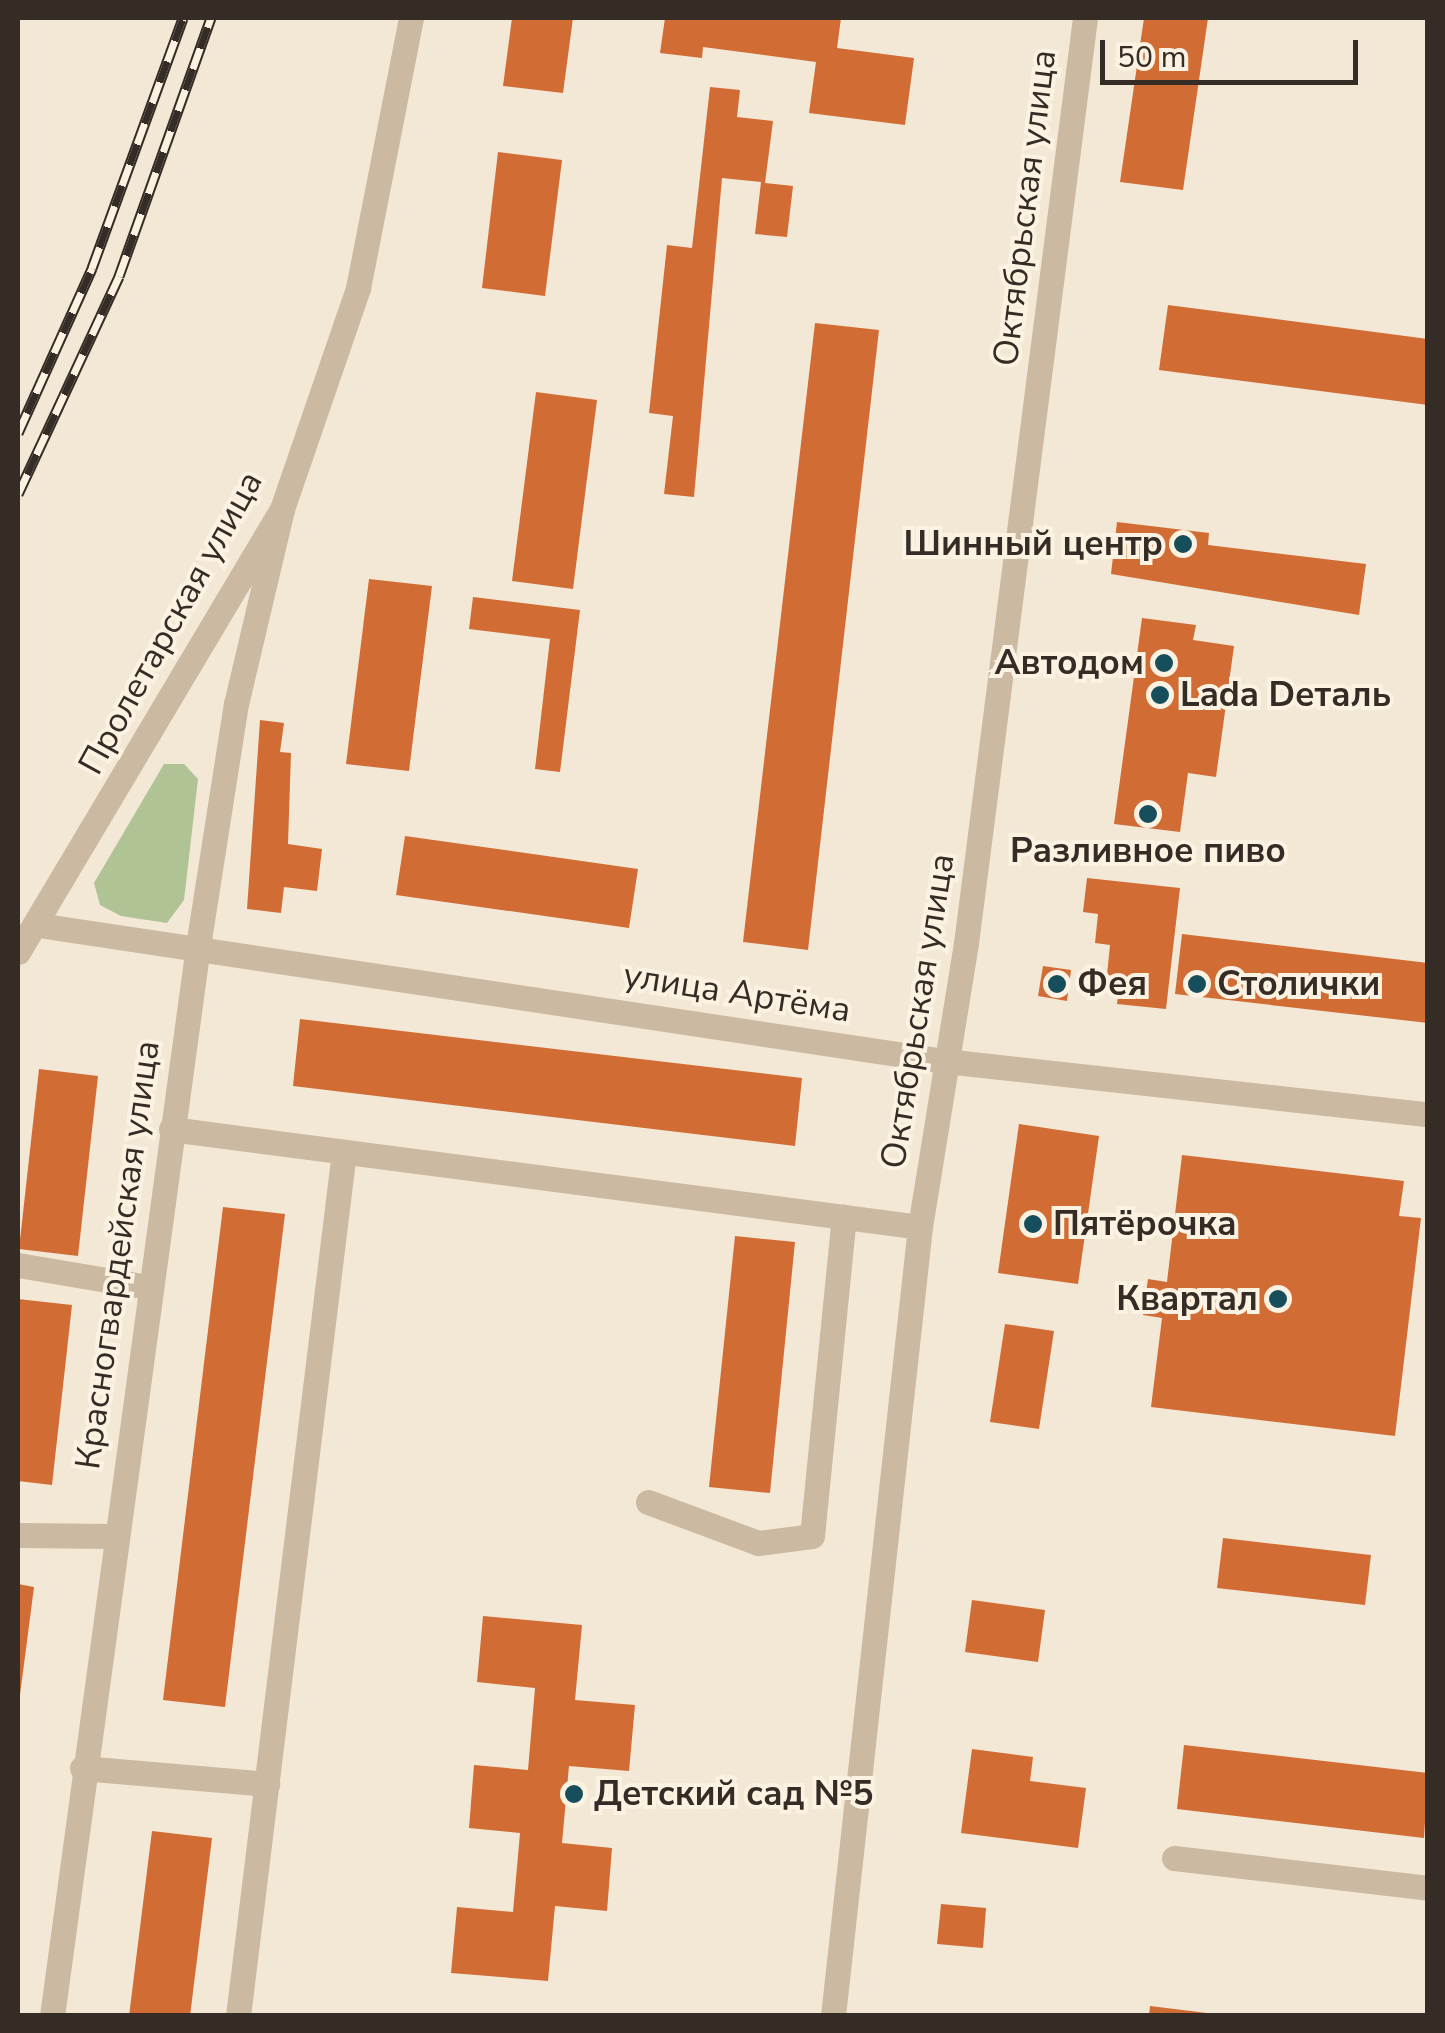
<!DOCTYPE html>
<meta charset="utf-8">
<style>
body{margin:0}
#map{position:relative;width:1445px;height:2033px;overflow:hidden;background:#f3e8d6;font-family:"Nunito Sans",sans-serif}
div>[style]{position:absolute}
.green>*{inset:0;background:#afc395}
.building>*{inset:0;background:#d26c35}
.minor>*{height:25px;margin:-12.5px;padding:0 12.5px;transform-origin:12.5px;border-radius:12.5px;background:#ccb9a1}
.rail>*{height:11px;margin-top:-5.5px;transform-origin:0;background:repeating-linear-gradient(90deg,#fbf2e2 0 22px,#352c25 0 44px);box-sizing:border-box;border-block:2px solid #352c25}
.dots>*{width:28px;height:28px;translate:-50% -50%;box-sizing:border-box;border:5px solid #fbf2e2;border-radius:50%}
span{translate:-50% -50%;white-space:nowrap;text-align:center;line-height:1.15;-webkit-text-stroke:8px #fbf2e2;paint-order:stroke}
.street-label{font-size:35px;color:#352c25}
.poi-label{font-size:35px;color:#352c25;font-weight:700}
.right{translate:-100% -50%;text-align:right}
.left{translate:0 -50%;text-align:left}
.frame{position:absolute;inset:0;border:20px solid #352c25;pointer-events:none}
.scale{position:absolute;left:1100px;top:40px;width:258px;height:45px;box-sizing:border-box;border:5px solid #352c25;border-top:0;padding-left:12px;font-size:30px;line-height:35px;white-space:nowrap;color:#352c25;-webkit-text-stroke:8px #fbf2e2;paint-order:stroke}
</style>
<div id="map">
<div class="green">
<i style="clip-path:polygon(164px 764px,184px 764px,198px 779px,184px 900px,167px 923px,121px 916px,100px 905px,94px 883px)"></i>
</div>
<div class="building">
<i style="clip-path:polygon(512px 18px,573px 18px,563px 93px,503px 86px)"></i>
<i style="clip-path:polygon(665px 18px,841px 18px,837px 48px,914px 58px,905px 125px,809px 113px,816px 62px,703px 47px,702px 58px,660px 53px)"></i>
<i style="clip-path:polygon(1144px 18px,1208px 18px,1183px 190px,1120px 182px)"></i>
<i style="clip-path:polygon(710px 87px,740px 90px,737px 117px,773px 121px,765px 183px,793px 186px,787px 237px,755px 234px,761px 182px,722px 178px,694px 497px,664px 494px,673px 416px,649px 413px,667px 245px,692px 248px)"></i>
<i style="clip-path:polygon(498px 152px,562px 160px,545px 296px,482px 288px)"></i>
<i style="clip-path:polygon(1168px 305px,1428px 339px,1428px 405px,1159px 370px)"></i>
<i style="clip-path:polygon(815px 323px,879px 330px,808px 950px,743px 942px)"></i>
<i style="clip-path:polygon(536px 392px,597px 400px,573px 589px,512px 581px)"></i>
<i style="clip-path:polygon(1117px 522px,1209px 533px,1208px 545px,1366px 564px,1359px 615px,1111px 574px)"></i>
<i style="clip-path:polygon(369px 579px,432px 586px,409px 771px,346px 764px)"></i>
<i style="clip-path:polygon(473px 597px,580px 610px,560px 772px,535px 769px,550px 639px,469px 629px)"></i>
<i style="clip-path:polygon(1142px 618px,1196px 625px,1193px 640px,1234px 646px,1216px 777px,1188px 773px,1180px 832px,1114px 824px)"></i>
<i style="clip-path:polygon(260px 720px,284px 723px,280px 752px,291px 753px,288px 844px,322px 849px,317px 891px,284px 887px,281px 913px,247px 909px)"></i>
<i style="clip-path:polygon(405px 836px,638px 869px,629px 928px,396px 895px)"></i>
<i style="clip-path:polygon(1087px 878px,1180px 888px,1166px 1009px,1117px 1004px,1120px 977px,1107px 975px,1110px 945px,1095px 943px,1098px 914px,1083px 912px)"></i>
<i style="clip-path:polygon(1182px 934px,1428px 963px,1428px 1023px,1175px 994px)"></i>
<i style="clip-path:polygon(1043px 966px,1071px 970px,1067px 1001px,1038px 996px)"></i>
<i style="clip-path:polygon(300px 1019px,802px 1078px,795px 1146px,293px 1086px)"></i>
<i style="clip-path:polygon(39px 1069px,98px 1076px,78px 1256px,19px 1249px)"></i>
<i style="clip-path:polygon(1019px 1124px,1099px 1136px,1078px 1284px,998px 1273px)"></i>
<i style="clip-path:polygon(1182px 1155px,1404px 1181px,1399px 1216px,1421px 1218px,1395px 1436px,1151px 1407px,1162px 1318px,1143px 1315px,1148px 1279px,1167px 1282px)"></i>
<i style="clip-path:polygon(223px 1207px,285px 1214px,225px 1707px,163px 1700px)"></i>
<i style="clip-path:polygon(735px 1236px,795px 1242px,770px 1493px,709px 1487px)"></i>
<i style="clip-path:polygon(18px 1299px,72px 1305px,52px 1485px,18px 1481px)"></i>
<i style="clip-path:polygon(1005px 1324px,1054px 1331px,1039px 1429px,990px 1422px)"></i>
<i style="clip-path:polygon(1223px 1538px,1371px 1555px,1365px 1605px,1217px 1588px)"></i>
<i style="clip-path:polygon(18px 1584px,34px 1587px,20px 1695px,18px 1695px)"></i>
<i style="clip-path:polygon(972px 1600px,1045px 1610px,1038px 1662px,965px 1652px)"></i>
<i style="clip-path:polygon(483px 1616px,582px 1625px,575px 1700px,635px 1705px,629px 1771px,569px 1766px,562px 1843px,612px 1848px,607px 1911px,555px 1906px,548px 1981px,451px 1973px,457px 1907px,513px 1912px,520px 1833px,469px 1828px,474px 1765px,528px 1770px,535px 1688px,477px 1682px)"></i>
<i style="clip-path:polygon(1184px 1745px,1428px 1773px,1424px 1838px,1177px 1809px)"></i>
<i style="clip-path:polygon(972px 1749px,1033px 1757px,1030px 1781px,1086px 1788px,1078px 1848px,961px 1833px)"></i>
<i style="clip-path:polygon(152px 1831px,212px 1838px,190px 2016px,129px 2016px)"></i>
<i style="clip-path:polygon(941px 1904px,986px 1908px,983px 1948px,937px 1944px)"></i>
<i style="clip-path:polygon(1150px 2006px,1207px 2013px,1207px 2016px,1149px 2016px)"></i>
</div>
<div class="minor">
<i style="left:38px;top:925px;width:917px;rotate:8.53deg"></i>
<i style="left:945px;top:1061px;width:486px;rotate:6.3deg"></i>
<i style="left:18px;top:952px;width:516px;rotate:-59.21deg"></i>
<i style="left:282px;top:509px;width:234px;rotate:-71deg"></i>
<i style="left:358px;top:288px;width:275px;rotate:-78.9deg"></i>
<i style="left:171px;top:1129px;width:755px;rotate:7.45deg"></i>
<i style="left:18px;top:1265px;width:132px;rotate:9.6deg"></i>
<i style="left:648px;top:1502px;width:117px;rotate:20.4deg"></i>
<i style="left:758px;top:1543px;width:54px;rotate:-7.4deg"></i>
<i style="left:812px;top:1536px;width:321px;rotate:-84.3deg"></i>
<i style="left:18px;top:1535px;width:95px;rotate:0.6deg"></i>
<i style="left:82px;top:1768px;width:186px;rotate:4.9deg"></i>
<i style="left:1174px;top:1858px;width:256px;rotate:6.7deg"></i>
<i style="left:52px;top:2016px;width:1080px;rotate:-82.23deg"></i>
<i style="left:198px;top:946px;width:245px;rotate:-81.1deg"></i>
<i style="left:236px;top:704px;width:200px;rotate:-76.7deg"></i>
<i style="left:238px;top:2016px;width:870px;rotate:-83.01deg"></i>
<i style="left:833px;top:2016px;width:794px;rotate:-83.71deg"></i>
<i style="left:920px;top:1227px;width:288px;rotate:-80.8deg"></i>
<i style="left:966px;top:943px;width:933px;rotate:-82.67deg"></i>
</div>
<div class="rail">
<i style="left:18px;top:433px;width:181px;rotate:-65.8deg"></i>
<i style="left:92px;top:268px;width:266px;rotate:-70deg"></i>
<i style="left:18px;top:494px;width:240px;rotate:-65.1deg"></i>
<i style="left:119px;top:276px;width:274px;rotate:-70.4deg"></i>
</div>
<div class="dots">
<i style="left:1183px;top:544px;background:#164f5b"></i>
<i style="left:1164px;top:663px;background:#164f5b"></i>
<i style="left:1160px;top:695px;background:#164f5b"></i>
<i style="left:1148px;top:814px;background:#164f5b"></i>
<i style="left:1057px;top:984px;background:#164f5b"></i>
<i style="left:1197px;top:984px;background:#164f5b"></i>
<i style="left:1033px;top:1224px;background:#164f5b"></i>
<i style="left:1278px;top:1299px;background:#164f5b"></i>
<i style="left:574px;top:1794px;background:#164f5b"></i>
</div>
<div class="street-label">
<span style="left:1025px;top:208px;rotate:-83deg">Октябрьская улица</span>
<span style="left:171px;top:623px;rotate:-61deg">Пролетарская улица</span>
<span style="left:737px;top:993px;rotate:9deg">улица Артёма</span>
<span style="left:918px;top:1011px;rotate:-81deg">Октябрьская улица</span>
<span style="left:118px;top:1255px;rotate:-82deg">Красногвардейская улица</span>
</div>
<div class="poi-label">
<span class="right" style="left:1163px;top:544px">Шинный центр</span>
<span class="right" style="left:1144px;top:663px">Автодом</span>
<span class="left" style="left:1180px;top:695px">Lada Dеталь</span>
<span style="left:1148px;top:851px">Разливное пиво</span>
<span class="left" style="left:1077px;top:984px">Фея</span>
<span class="left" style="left:1217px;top:984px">Столички</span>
<span class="left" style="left:1053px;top:1224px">Пятёрочка</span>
<span class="right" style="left:1258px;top:1299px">Квартал</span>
<span class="left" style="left:594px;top:1794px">Детский сад №5</span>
</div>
<div class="frame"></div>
<div class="scale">50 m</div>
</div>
